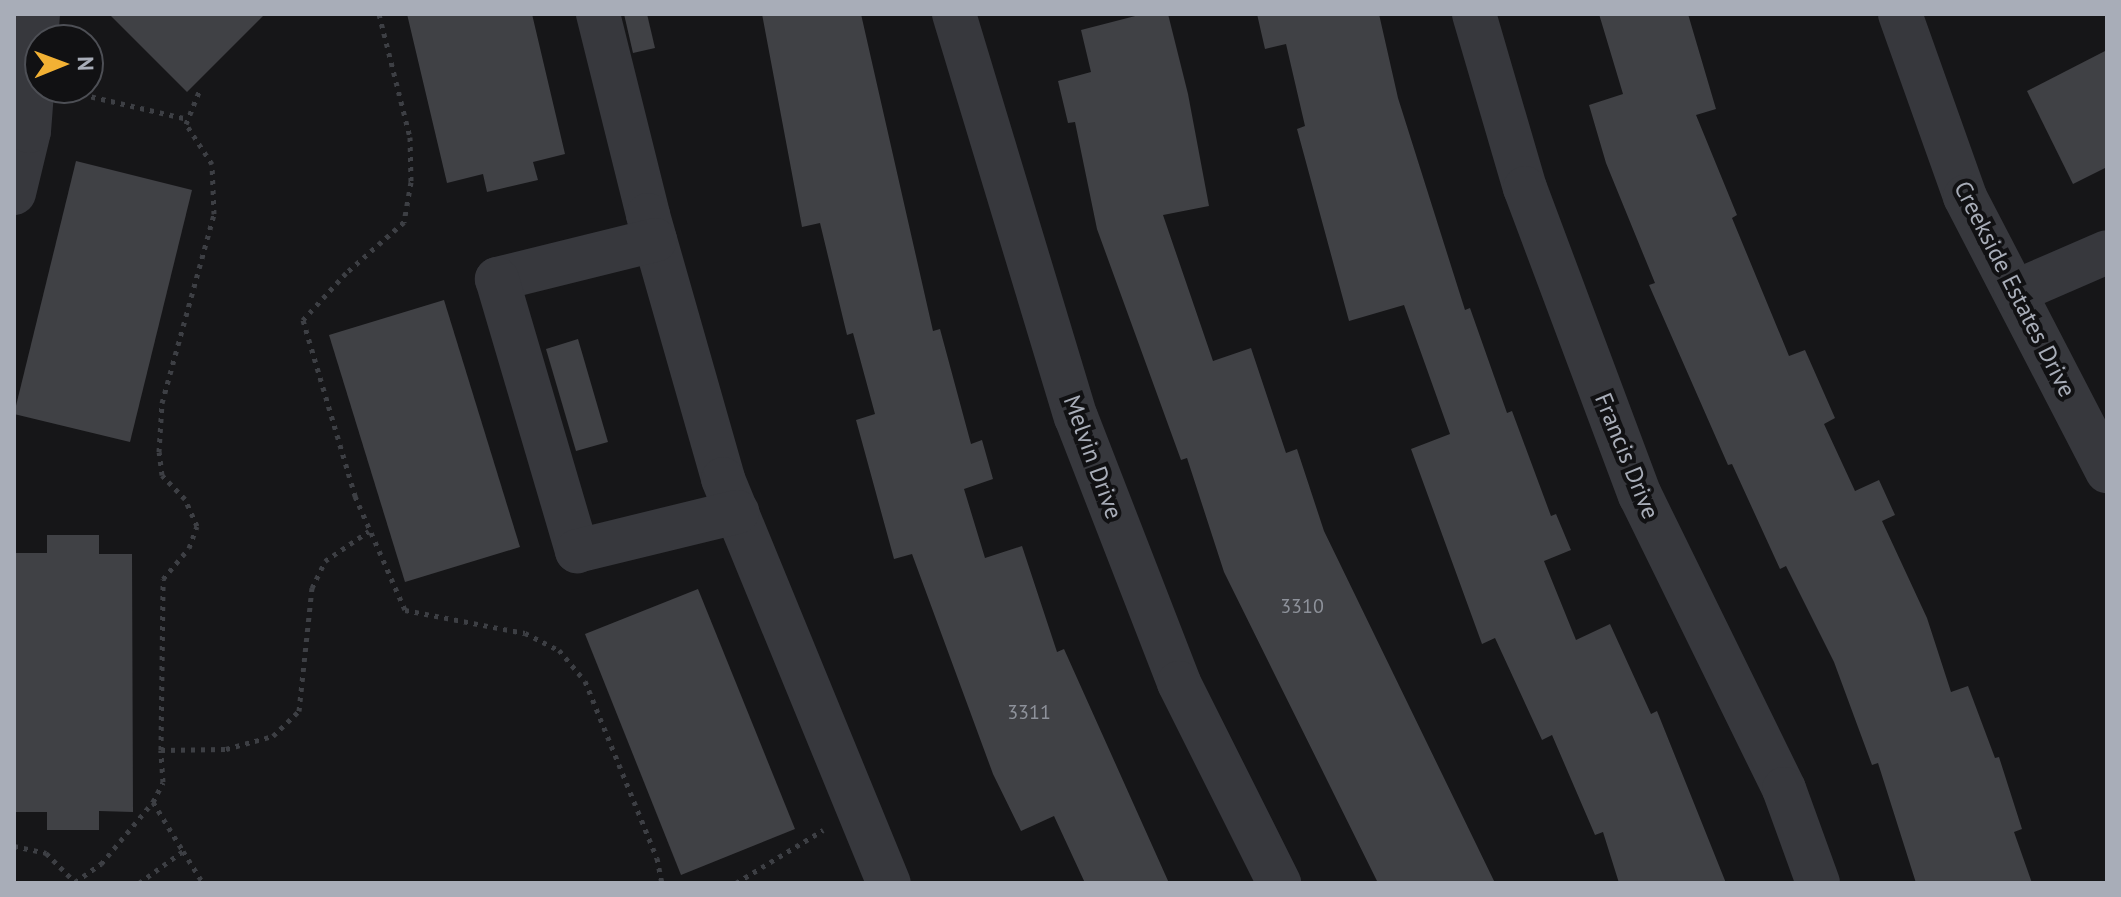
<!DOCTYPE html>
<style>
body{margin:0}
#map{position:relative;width:2121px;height:897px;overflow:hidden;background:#161618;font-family:"PT Sans",sans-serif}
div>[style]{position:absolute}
.building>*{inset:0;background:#404145}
.path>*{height:5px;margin-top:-2.5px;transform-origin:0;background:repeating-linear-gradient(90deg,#3d3f44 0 4px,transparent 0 10px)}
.minor>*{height:44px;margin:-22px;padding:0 22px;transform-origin:22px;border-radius:22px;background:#37383d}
span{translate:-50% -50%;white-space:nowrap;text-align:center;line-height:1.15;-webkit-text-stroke:8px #111113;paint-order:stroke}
.number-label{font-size:20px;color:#8e929b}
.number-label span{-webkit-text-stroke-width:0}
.street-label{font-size:24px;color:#a8adb8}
.frame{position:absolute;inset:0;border:16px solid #a8adb8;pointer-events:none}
.north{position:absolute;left:24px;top:24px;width:80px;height:80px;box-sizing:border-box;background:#111113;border:2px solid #4d4f55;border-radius:50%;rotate:89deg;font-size:22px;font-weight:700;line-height:32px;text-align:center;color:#a8adb8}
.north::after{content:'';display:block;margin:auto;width:28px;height:36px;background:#f2b134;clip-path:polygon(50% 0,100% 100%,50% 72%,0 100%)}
</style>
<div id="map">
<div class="building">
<i style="clip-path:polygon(109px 14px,265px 14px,187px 92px)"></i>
<i style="clip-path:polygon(407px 14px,532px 14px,565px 154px,533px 162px,538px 180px,487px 192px,483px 174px,447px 183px)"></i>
<i style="clip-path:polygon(624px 14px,647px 14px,655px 48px,633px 53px)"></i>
<i style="clip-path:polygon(762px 14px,861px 14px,933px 331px,940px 329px,971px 444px,982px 440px,993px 479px,964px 489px,985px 558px,1022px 546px,1057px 652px,1064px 649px,1169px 883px,1085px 883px,1054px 816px,1021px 831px,993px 774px,912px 554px,894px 559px,856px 420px,875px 414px,853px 333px,847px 335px,820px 223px,802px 227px)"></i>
<i style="clip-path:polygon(1143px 14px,1168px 14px,1188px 94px,1209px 206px,1163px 215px,1213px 361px,1251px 348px,1286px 453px,1297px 449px,1324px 531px,1495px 883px,1378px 883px,1224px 572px,1187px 458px,1181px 460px,1097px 229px,1075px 122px,1068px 123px,1058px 81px,1091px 72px,1081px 30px)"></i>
<i style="clip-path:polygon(1257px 14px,1379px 14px,1398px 98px,1465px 310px,1470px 308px,1507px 413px,1512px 411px,1551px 516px,1556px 514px,1571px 550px,1544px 561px,1576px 640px,1610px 624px,1651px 714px,1657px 711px,1726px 883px,1619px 883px,1603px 832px,1595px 835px,1552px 735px,1542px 740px,1495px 638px,1482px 644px,1411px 449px,1450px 434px,1404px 305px,1349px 321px,1297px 129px,1305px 126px,1286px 44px,1265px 49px)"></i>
<i style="clip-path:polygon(1599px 14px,1688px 14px,1716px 109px,1696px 115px,1737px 215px,1732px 218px,1789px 356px,1805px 350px,1835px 418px,1824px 424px,1855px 491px,1879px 480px,1895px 515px,1882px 521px,1927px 618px,1951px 692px,1968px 686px,1995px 758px,1999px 757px,2022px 829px,2014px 832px,2032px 883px,1916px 883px,1878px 763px,1872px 765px,1834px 662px,1786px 566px,1780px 569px,1732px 464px,1728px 465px,1649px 285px,1655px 283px,1606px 163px,1589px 105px,1623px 94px)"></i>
<i style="clip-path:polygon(2107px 50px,2107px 167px,2073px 184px,2027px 91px)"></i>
<i style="clip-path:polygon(76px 161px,192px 190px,130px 442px,14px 414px)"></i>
<i style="clip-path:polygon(444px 300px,520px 547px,405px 582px,329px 335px)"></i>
<i style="clip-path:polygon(578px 339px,608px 442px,576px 451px,546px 349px)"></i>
<i style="clip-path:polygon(47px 535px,99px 535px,99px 554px,132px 554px,133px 812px,99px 811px,99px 830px,47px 830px,47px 812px,14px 812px,14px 553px,47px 553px)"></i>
<i style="clip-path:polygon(698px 589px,795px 829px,681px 875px,585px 634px)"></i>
</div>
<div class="path">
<i style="left:379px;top:14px;width:127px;rotate:75.9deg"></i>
<i style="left:410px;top:137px;width:45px;rotate:88.7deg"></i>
<i style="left:411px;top:182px;width:41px;rotate:99.9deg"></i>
<i style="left:404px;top:222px;width:77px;rotate:138.7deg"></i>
<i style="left:346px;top:273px;width:64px;rotate:132.5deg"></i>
<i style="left:303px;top:320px;width:184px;rotate:73.5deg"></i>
<i style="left:355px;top:496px;width:124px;rotate:66.3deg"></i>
<i style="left:405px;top:610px;width:122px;rotate:10.9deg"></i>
<i style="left:525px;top:633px;width:38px;rotate:27deg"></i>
<i style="left:559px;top:650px;width:40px;rotate:50deg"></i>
<i style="left:585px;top:681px;width:191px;rotate:67.9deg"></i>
<i style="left:657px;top:858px;width:25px;rotate:79deg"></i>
<i style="left:72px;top:92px;width:119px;rotate:13.1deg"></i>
<i style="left:161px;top:750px;width:171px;rotate:-89.3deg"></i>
<i style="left:163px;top:579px;width:40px;rotate:-50deg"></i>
<i style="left:189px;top:548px;width:23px;rotate:-70deg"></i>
<i style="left:197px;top:526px;width:30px;rotate:-114deg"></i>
<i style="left:185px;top:499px;width:33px;rotate:-134deg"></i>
<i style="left:162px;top:475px;width:23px;rotate:-97deg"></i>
<i style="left:159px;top:452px;width:49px;rotate:-86.5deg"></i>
<i style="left:162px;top:403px;width:196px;rotate:-74.6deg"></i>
<i style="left:214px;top:214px;width:50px;rotate:-92.3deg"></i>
<i style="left:212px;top:164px;width:48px;rotate:-123deg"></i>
<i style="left:186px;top:124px;width:35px;rotate:-68deg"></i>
<i style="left:153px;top:802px;width:22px;rotate:-63deg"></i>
<i style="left:163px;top:782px;width:32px;rotate:-94deg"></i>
<i style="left:161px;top:750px;width:65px;rotate:-0.9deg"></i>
<i style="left:226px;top:749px;width:49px;rotate:-15.5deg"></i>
<i style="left:273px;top:736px;width:36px;rotate:-44deg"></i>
<i style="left:299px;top:711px;width:124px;rotate:-84deg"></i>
<i style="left:312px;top:588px;width:30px;rotate:-64deg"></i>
<i style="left:325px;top:561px;width:53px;rotate:-34.3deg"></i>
<i style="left:14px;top:846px;width:33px;rotate:12deg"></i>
<i style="left:46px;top:853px;width:41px;rotate:45deg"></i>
<i style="left:75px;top:882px;width:32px;rotate:-35deg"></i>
<i style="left:101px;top:864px;width:81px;rotate:-50deg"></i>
<i style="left:153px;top:802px;width:57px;rotate:58.5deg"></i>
<i style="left:139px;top:883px;width:54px;rotate:-36deg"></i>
<i style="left:183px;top:851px;width:38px;rotate:58deg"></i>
<i style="left:736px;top:883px;width:102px;rotate:-31.3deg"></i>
</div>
<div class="minor">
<i style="left:598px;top:14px;width:207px;rotate:76deg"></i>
<i style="left:648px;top:215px;width:274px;rotate:74.1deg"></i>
<i style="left:723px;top:479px;width:437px;rotate:67.7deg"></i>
<i style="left:954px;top:14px;width:421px;rotate:73.2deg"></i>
<i style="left:1076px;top:417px;width:285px;rotate:68.8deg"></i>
<i style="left:1179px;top:683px;width:224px;rotate:63.4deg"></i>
<i style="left:1474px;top:14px;width:181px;rotate:73.7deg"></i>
<i style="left:1525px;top:188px;width:328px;rotate:69.5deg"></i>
<i style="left:1640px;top:495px;width:327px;rotate:63.9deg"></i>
<i style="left:1784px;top:789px;width:100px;rotate:70.1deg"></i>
<i style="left:1900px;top:14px;width:194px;rotate:70.4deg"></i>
<i style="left:1965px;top:197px;width:309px;rotate:62.6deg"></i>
<i style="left:14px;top:193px;width:64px;rotate:-76.4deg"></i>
<i style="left:29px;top:131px;width:117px;rotate:-85.6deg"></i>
<i style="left:655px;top:240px;width:163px;rotate:166.1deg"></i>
<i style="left:497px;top:279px;width:284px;rotate:73.6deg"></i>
<i style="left:577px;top:551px;width:165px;rotate:-13.7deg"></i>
<i style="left:2015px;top:292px;width:100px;rotate:-23.5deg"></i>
</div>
<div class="number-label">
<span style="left:1302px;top:606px">3310</span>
<span style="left:1029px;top:712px">3311</span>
</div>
<div class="street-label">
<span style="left:2015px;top:289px;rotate:63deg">Creekside Estates Drive</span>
<span style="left:1627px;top:456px;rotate:68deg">Francis Drive</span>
<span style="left:1093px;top:457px;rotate:70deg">Melvin Drive</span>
</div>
<div class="frame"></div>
<div class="north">N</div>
</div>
